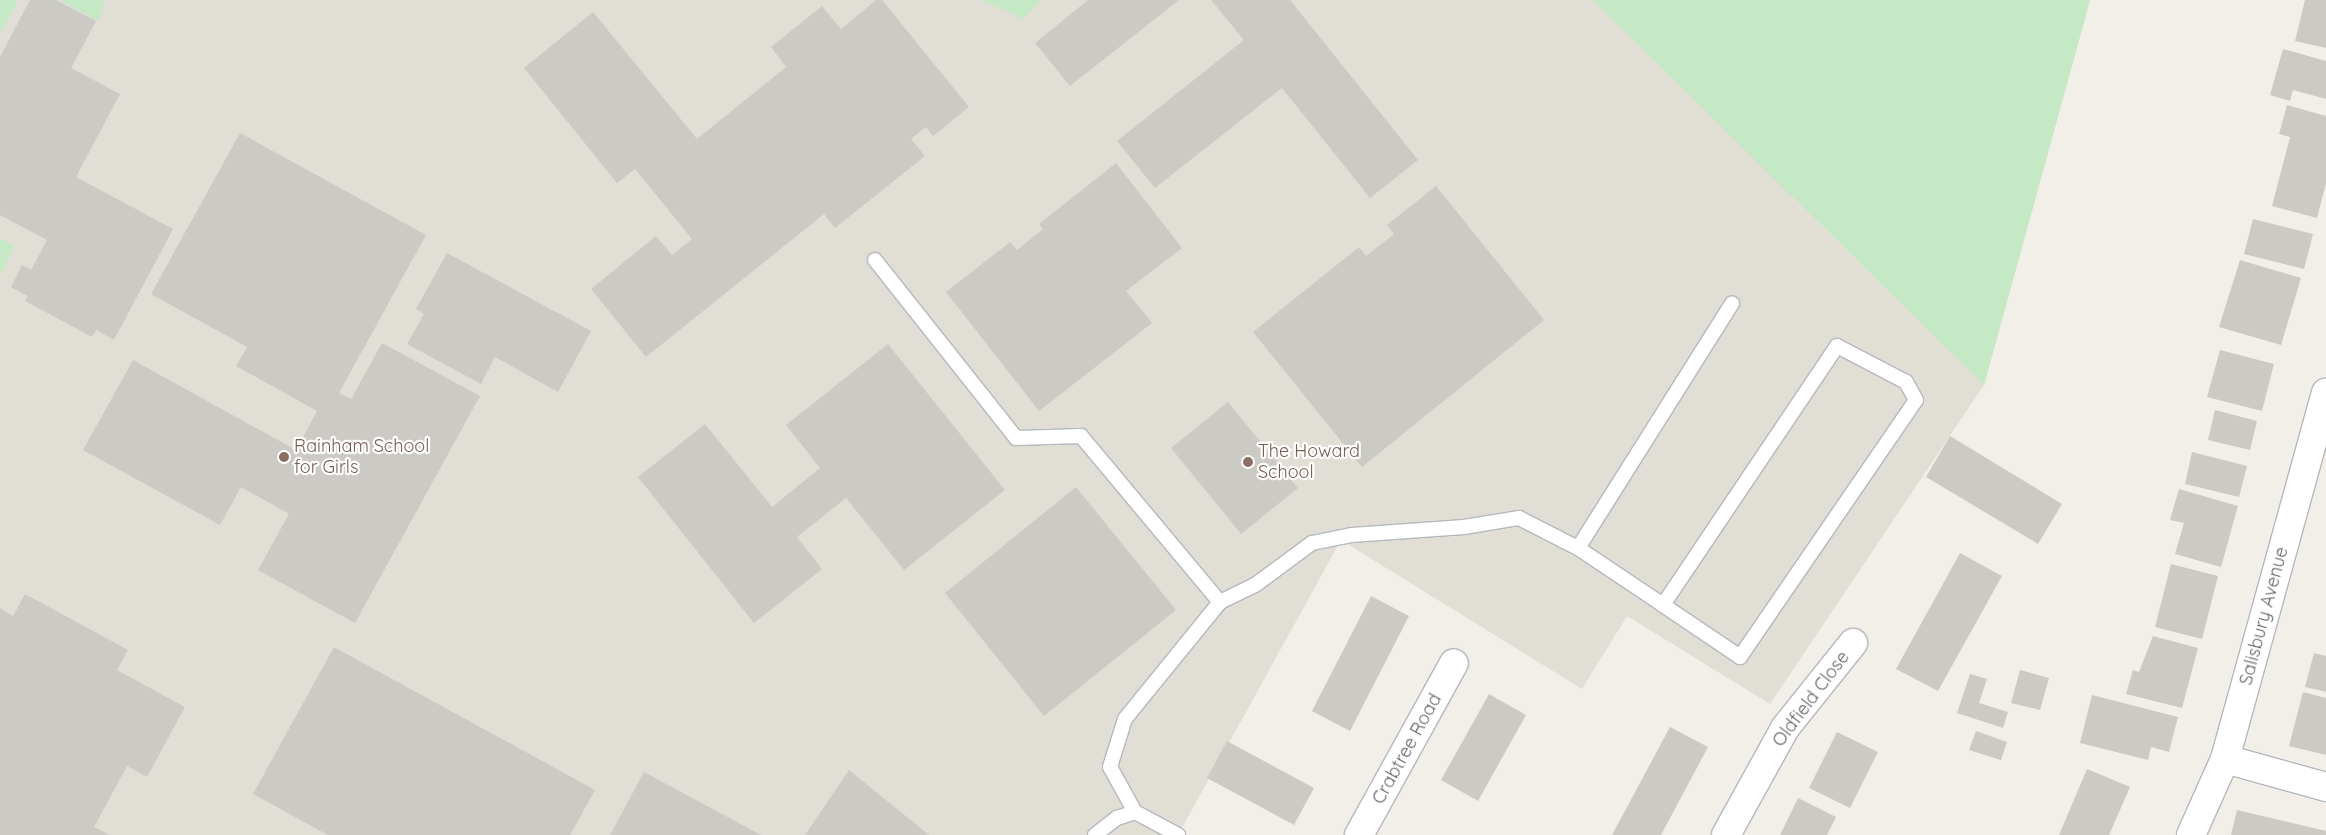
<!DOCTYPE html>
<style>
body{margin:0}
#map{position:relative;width:2326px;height:835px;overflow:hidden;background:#f1efe8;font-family:Quicksand,sans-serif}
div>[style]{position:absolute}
.education>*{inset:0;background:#e1ded6}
.green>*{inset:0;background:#c5e8c5}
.building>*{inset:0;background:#cccac5}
.roads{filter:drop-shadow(1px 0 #b5b8bc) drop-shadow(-1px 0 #b5b8bc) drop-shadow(0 1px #b5b8bc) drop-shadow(0 -1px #b5b8bc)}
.lane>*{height:14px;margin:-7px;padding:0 7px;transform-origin:7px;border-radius:7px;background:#fff}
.street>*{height:28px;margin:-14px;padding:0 14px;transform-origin:14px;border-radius:14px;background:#fff}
.dots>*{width:14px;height:14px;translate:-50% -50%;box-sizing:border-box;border:2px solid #fff;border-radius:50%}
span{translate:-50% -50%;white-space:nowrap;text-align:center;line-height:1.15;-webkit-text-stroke:4.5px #fff;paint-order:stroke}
.education-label{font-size:18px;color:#785e54}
.left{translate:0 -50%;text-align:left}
.street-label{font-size:18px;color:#5f6368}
</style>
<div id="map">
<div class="education">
<i style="clip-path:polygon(0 0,2090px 0,1984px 385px,1770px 704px,1627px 616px,1582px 689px,1341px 540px,1178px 835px,0 835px)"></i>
</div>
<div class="green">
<i style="clip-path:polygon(0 0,18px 0,0 34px)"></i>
<i style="clip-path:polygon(60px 0,105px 0,98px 21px)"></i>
<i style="clip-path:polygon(982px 0,1040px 0,1024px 19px)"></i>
<i style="clip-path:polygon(1593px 0,2090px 0,1984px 385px)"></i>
<i style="clip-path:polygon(0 238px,14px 246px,0 276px)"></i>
</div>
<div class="building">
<i style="clip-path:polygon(30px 0,56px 0,96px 21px,71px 68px,120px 94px,76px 177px,173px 229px,114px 340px,96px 330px,92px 337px,25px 301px,28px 296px,11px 287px,22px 265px,31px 270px,47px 240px,0 215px,0 57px)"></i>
<i style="clip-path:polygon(876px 0,882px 0,969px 107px,933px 136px,926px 127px,911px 139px,925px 156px,835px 228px,824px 214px,646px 357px,591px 289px,656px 236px,672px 255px,692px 239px,635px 169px,617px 183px,524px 68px,593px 12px,697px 139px,786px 67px,771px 47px,822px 6px,841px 29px)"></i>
<i style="clip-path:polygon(1088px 0,1179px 0,1070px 86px,1035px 43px)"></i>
<i style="clip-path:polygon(1211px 0,1290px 0,1418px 160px,1370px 198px,1282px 88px,1155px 188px,1117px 141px,1244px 40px)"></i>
<i style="clip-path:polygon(2305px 0,2326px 0,2326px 48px,2295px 41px)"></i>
<i style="clip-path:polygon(2283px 49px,2326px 61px,2326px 99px,2293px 90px,2290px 101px,2270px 95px)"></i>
<i style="clip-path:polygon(2287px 105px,2326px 116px,2326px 183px,2317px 218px,2272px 206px,2290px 137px,2279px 134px)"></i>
<i style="clip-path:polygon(240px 133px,426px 235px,339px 393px,351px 399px,382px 343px,480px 396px,355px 623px,258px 570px,289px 514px,241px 487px,220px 525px,83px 450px,133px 360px,296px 450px,317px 411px,236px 366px,247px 347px,151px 294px)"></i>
<i style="clip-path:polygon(1116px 163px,1182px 248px,1126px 291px,1152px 323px,1039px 411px,946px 292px,1010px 242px,1017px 250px,1043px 229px,1039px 224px)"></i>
<i style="clip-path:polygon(1436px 186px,1544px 320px,1362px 467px,1253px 332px,1359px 247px,1366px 256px,1394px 234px,1387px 225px)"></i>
<i style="clip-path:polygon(2253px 219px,2313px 234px,2304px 269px,2244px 254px)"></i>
<i style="clip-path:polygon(447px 253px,591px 331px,558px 392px,495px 357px,481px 384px,407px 344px,424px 314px,416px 309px)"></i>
<i style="clip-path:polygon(2240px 260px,2301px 278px,2281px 345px,2219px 327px)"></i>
<i style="clip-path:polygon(888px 344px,1005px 490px,904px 570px,846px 498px,797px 537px,822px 569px,754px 623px,638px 477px,705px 424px,772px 507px,820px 468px,786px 425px)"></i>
<i style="clip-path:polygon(2220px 350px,2274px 364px,2262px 411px,2207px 397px)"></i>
<i style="clip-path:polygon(1228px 402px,1298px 488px,1241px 534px,1171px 448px)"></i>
<i style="clip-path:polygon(2215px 410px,2257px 421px,2250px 450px,2208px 440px)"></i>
<i style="clip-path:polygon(1950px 436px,2062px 504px,2038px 544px,1926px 477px)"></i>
<i style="clip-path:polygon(2192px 452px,2247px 466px,2239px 497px,2185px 484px)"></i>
<i style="clip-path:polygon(1076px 487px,1176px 610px,1044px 716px,945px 593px)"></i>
<i style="clip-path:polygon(2179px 489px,2238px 506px,2221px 567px,2175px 554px,2184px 523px,2170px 520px)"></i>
<i style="clip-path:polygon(1960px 553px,2002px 576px,1938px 691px,1896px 669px)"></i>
<i style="clip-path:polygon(2171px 564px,2218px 576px,2202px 639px,2155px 627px)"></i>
<i style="clip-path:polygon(25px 594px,128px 650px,117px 670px,185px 707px,147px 777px,127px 766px,94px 827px,110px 835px,0 835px,0 608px,13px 616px)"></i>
<i style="clip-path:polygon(1371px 596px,1409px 616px,1350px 731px,1312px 711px)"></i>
<i style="clip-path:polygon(2153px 636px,2198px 648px,2182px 708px,2126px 694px,2133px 670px,2139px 672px)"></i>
<i style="clip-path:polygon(334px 647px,595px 790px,570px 835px,328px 835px,253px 794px)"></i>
<i style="clip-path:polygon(2314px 653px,2326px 656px,2326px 692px,2305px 687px)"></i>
<i style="clip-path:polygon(2020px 670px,2049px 678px,2040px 710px,2011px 703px)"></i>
<i style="clip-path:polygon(1970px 674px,1987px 679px,1979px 703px,2008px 712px,2003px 728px,1957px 713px)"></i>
<i style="clip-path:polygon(2303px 692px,2326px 698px,2326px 755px,2289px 746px)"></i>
<i style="clip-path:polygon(1489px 694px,1526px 715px,1478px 801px,1441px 780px)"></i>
<i style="clip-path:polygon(2092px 695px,2178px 717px,2169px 752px,2151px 747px,2148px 760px,2080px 743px)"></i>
<i style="clip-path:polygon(1670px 727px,1708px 747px,1661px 835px,1612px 835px)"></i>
<i style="clip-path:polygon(1976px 731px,2007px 742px,2001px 760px,1969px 750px)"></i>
<i style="clip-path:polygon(1837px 732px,1878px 752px,1850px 808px,1809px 788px)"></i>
<i style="clip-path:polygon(1227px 741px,1314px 788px,1294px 825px,1207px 778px)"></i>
<i style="clip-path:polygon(2087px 769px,2130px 787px,2109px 835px,2059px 835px)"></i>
<i style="clip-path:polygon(849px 770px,929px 835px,805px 835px)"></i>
<i style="clip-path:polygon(644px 772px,761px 835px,610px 835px)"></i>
<i style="clip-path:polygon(1798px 798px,1836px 817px,1827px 835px,1780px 835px)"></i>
<i style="clip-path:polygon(2237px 810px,2326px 831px,2326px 835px,2231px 835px)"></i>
</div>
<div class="roads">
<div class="lane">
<i style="left:875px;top:260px;width:227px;rotate:51.6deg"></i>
<i style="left:1016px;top:438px;width:65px;rotate:-1.8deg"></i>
<i style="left:1081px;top:436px;width:217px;rotate:50.1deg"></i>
<i style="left:1220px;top:602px;width:151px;rotate:129.1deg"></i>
<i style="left:1125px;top:719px;width:50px;rotate:107.4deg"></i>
<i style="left:1110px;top:767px;width:51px;rotate:60.9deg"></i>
<i style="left:1135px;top:812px;width:49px;rotate:28.1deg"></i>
<i style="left:1578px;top:548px;width:289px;rotate:-57.8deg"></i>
<i style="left:1220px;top:602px;width:39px;rotate:-26deg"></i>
<i style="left:1255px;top:585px;width:71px;rotate:-36.4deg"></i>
<i style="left:1312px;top:543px;width:41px;rotate:-11.3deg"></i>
<i style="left:1352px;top:535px;width:112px;rotate:-4.1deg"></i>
<i style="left:1464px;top:527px;width:56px;rotate:-9.3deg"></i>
<i style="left:1519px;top:518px;width:66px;rotate:27deg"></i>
<i style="left:1578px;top:548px;width:102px;rotate:33.8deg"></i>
<i style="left:1663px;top:605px;width:93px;rotate:34deg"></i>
<i style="left:1740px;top:657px;width:311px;rotate:-55.6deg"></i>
<i style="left:1916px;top:400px;width:21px;rotate:-119deg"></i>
<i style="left:1906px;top:382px;width:78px;rotate:-152.4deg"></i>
<i style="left:1837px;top:346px;width:312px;rotate:123.9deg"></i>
<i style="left:1095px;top:835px;width:28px;rotate:-38deg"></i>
<i style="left:1117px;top:818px;width:19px;rotate:-18deg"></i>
</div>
<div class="street">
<i style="left:2225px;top:759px;width:105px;rotate:15.5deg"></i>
<i style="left:1359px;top:835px;width:196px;rotate:-61.1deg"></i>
<i style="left:1726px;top:835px;width:122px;rotate:-61.1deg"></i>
<i style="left:1785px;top:728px;width:109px;rotate:-51.3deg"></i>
<i style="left:2191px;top:835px;width:83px;rotate:-65.9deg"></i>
<i style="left:2225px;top:759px;width:380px;rotate:-74.6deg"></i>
</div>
</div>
<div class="dots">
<i style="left:284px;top:457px;background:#8d6e63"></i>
<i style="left:1248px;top:462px;background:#8d6e63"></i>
</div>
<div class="education-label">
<span class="left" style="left:294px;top:457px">Rainham School<br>for Girls</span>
<span class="left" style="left:1258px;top:462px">The Howard<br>School</span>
</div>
<div class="street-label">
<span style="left:2264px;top:616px;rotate:-75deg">Salisbury Avenue</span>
<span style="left:1811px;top:699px;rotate:-53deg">Oldfield Close</span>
<span style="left:1407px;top:749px;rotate:-61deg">Crabtree Road</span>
</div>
</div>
